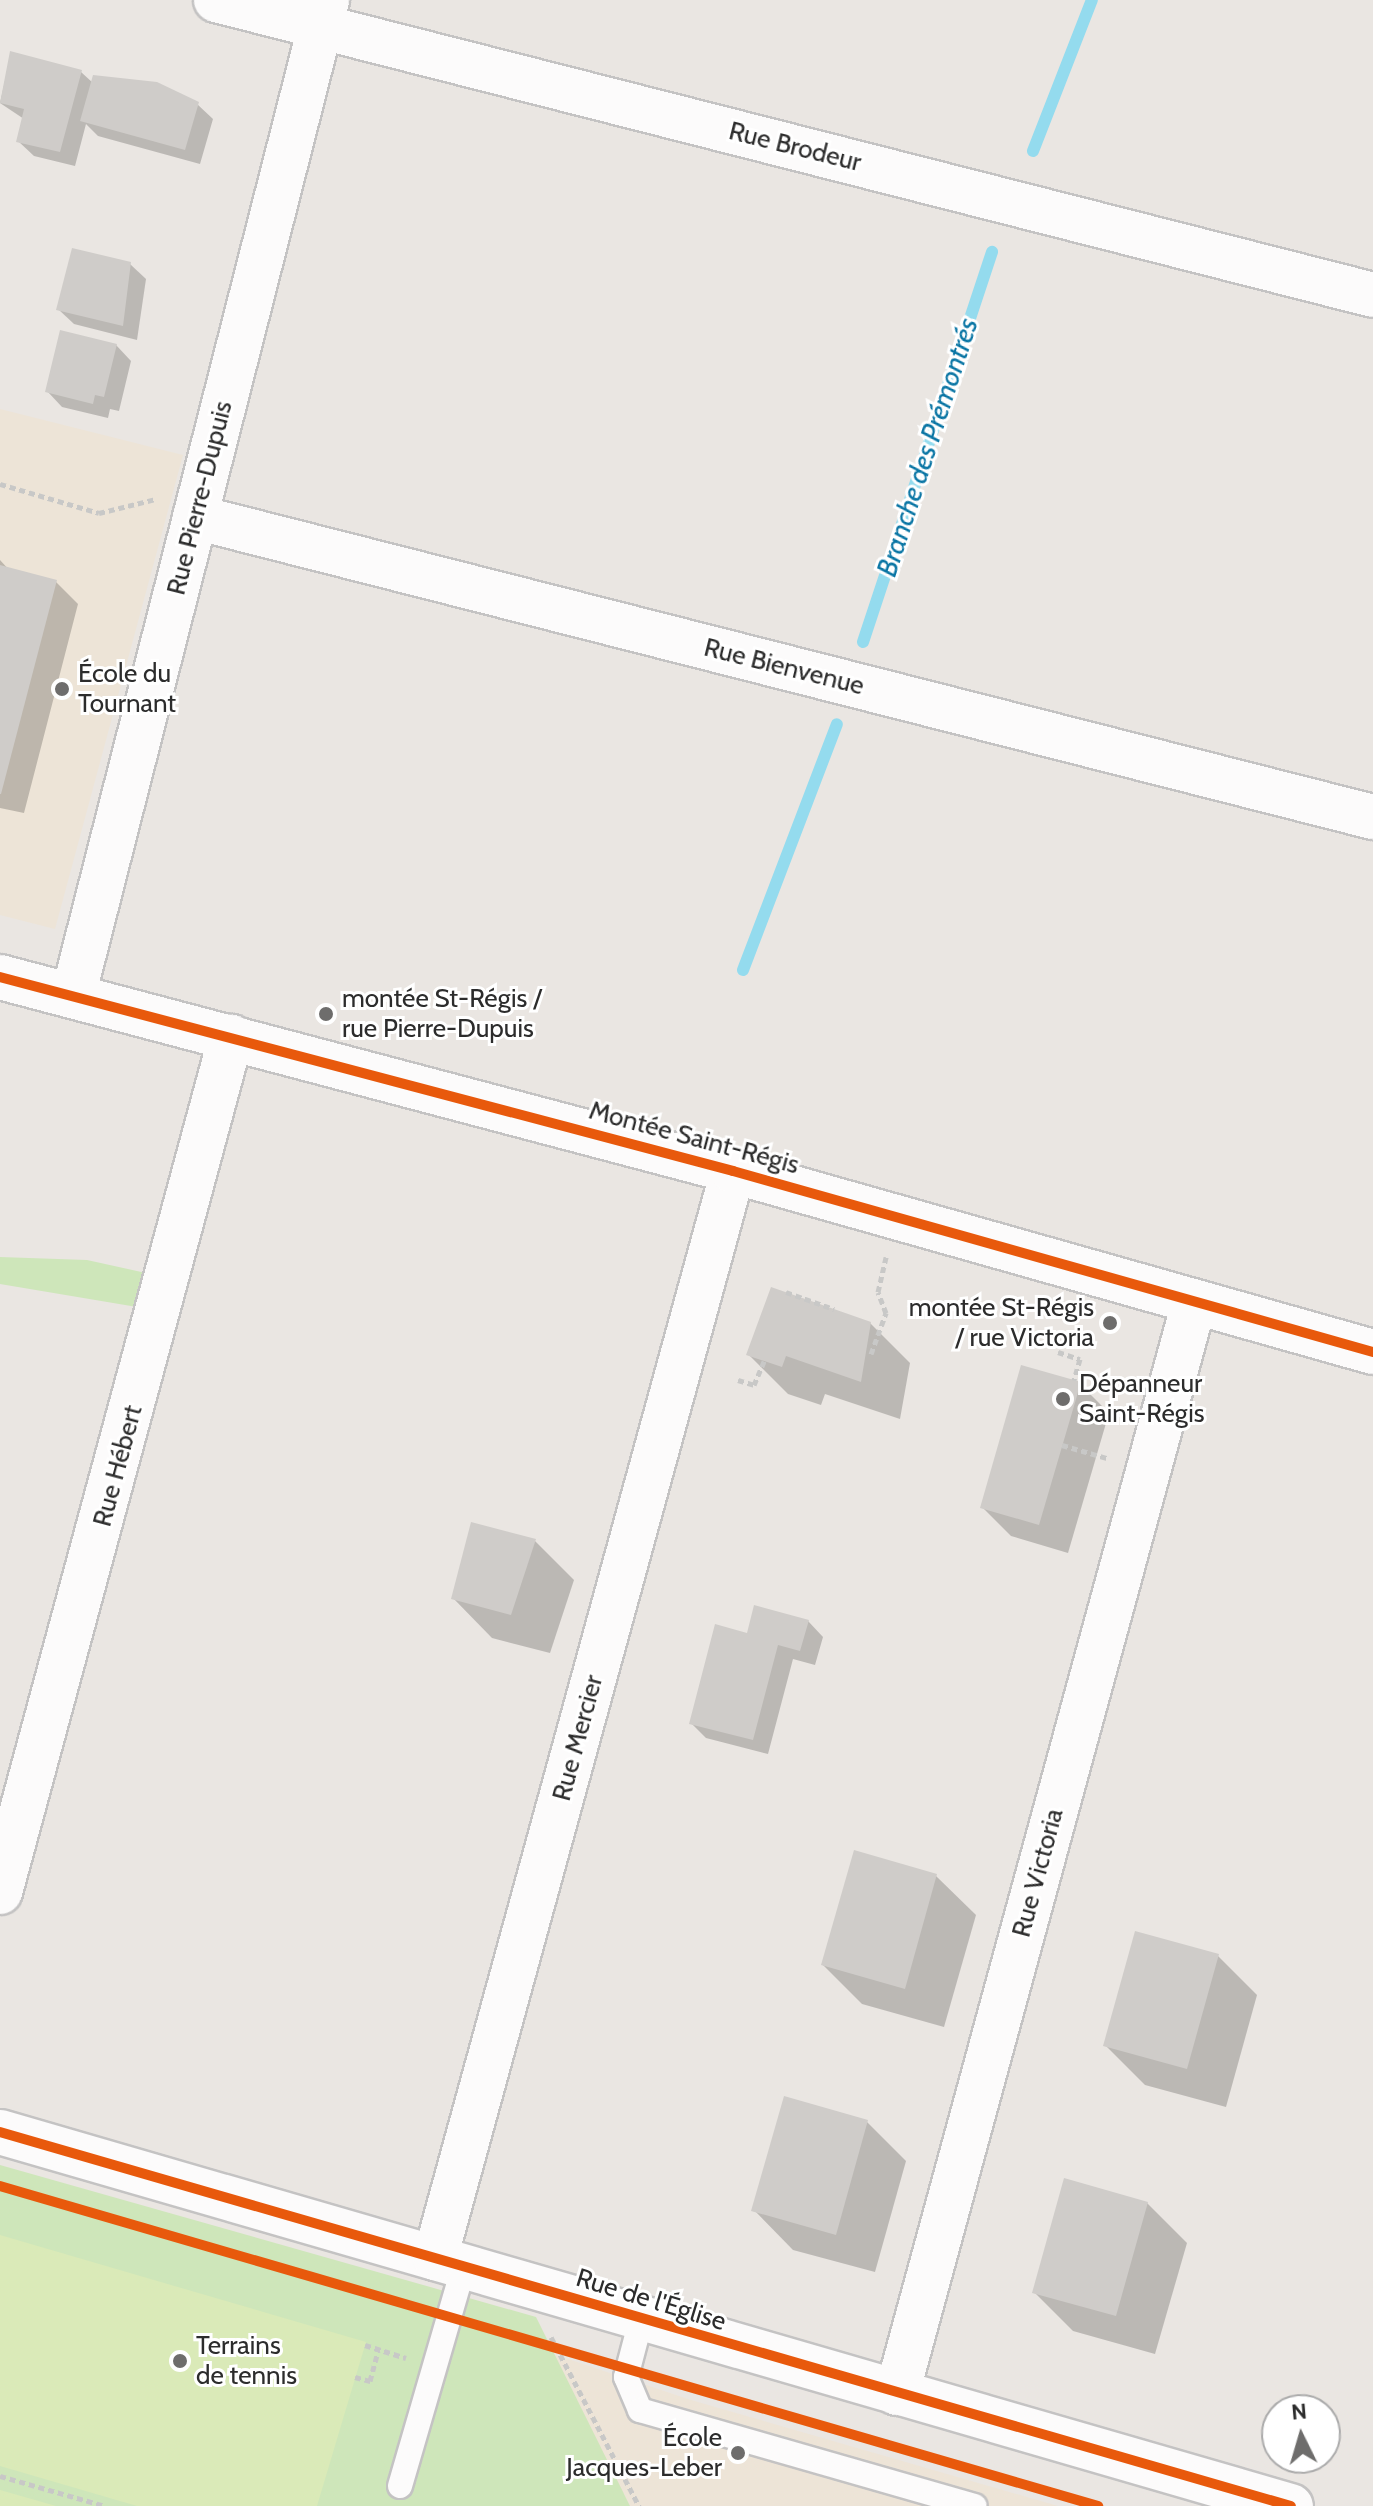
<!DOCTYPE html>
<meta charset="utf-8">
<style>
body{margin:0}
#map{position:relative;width:1373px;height:2506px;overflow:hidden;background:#eae6e2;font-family:Cabin,sans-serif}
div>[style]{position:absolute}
.education>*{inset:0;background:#ede4d7}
.green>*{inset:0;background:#cee6ba}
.pitch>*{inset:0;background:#daeab8}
.shadow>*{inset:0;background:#0003}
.stream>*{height:12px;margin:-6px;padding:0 6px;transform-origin:6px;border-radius:6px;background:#94dbee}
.building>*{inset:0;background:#cfccc9}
.path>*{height:5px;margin-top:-2.5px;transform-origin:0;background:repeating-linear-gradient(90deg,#c8c8c7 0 6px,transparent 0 10px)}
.roads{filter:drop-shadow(2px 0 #c4c3c3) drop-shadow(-2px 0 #c4c3c3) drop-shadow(0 2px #c4c3c3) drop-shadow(0 -2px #c4c3c3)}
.service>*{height:24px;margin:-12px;padding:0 12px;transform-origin:12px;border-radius:12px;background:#fcfbfb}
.minor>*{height:44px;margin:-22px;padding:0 22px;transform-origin:22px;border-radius:22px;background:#fcfbfb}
.tertiary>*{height:44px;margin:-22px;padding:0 22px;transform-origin:22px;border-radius:22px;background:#fcfbfb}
.cycleway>*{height:10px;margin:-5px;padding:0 5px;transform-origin:5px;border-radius:5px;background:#e8590c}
.dots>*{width:22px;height:22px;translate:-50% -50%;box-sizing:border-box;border:4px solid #fff;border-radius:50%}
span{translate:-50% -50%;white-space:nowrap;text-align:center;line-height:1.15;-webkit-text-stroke:6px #fff;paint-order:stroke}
.street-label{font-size:26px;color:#2c2c2c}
.poi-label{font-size:26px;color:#2c2c2c}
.left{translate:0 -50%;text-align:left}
.right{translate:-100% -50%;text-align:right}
.water-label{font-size:28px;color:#0975a4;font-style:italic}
.north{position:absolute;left:1261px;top:2394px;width:80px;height:80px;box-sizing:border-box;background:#fff;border:2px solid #ababab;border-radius:50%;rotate:355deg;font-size:22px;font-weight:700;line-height:32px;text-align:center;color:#2c2c2c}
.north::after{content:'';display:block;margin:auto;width:28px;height:36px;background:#6e6d6c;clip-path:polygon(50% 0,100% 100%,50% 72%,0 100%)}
</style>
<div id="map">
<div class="education">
<i style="clip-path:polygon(0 409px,183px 455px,55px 929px,0 915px)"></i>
<i style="clip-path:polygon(547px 2352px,691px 2400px,1058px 2506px,630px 2506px)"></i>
</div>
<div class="green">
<i style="clip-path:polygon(0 1257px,87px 1260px,146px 1273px,137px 1307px,0 1284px)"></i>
<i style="clip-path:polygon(0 2165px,536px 2317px,630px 2506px,0 2506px)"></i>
</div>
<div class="pitch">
<i style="clip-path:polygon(0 2235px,366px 2342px,317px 2506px,137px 2506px,0 2466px)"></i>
<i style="clip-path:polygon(0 2490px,56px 2506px,0 2506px)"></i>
</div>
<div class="shadow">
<i style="clip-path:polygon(11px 54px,81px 72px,93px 83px,197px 104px,213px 119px,200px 164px,98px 136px,86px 124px,75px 166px,34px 156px,18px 141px,24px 119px,0 103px)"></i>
<i style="clip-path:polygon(130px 264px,146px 279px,137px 340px,74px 324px,58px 309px)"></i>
<i style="clip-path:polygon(116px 345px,131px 361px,119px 411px,110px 409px,108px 418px,62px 407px,47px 391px)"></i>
<i style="clip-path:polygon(0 560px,11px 572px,56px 582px,78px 604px,24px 813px,0 808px)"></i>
<i style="clip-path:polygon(870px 1323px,910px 1363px,900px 1419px,825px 1394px,821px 1405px,788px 1394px,749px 1355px)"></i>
<i style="clip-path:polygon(1080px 1384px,1109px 1413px,1068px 1553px,1011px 1536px,982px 1507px)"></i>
<i style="clip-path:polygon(535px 1541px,574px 1580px,550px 1653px,492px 1638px,453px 1598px)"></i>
<i style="clip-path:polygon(808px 1621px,823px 1637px,815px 1665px,793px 1659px,768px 1754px,706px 1738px,691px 1723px,748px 1635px)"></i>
<i style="clip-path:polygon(936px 1876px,976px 1915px,944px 2027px,862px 2004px,823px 1965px)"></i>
<i style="clip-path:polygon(1218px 1956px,1257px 1995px,1226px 2107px,1145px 2085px,1105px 2045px)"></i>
<i style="clip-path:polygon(867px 2122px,906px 2161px,875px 2272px,793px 2250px,754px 2210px)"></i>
<i style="clip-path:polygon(1147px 2203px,1187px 2243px,1155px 2354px,1073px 2331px,1034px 2292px)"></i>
</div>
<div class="stream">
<i style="left:1033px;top:151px;width:162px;rotate:-68.7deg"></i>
<i style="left:863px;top:642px;width:411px;rotate:-71.7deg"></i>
<i style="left:743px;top:970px;width:263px;rotate:-69.1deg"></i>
</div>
<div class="building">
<i style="clip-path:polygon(10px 51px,82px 70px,60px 152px,16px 142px,24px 109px,0 103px)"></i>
<i style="clip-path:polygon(93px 75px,157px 82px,199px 102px,185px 150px,80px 121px)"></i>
<i style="clip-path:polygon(72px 248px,131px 262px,123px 326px,56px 310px)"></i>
<i style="clip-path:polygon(60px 330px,117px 344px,104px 397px,95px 395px,93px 404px,45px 392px)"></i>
<i style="clip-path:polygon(0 565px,57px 580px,1px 794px,0 794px)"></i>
<i style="clip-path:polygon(771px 1287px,871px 1322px,861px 1382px,786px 1356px,782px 1367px,746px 1355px)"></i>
<i style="clip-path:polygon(1021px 1365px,1081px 1382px,1039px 1525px,980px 1508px)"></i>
<i style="clip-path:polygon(471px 1522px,536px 1539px,511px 1615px,451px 1599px)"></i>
<i style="clip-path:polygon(754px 1605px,809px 1620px,800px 1651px,778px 1645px,753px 1740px,689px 1724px,715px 1624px,747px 1633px)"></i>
<i style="clip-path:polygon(854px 1850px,937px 1874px,905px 1989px,821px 1965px)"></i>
<i style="clip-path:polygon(1135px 1931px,1219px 1954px,1187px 2069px,1103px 2046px)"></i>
<i style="clip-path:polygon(784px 2096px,868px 2120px,836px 2235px,751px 2211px)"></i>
<i style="clip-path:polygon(1064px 2178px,1148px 2202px,1116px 2316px,1032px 2293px)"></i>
</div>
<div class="path">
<i style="left:0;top:484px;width:103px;rotate:16.3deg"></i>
<i style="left:99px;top:513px;width:59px;rotate:-13.8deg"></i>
<i style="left:786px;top:1292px;width:51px;rotate:19.5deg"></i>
<i style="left:1058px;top:1352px;width:23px;rotate:18deg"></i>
<i style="left:1080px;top:1359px;width:22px;rotate:106deg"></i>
<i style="left:871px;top:1354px;width:44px;rotate:-69.9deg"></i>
<i style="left:886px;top:1313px;width:22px;rotate:-111deg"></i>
<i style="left:878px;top:1292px;width:36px;rotate:-77deg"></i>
<i style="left:738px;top:1380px;width:17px;rotate:17deg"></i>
<i style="left:754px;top:1385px;width:26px;rotate:-67deg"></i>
<i style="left:1062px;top:1445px;width:47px;rotate:16.1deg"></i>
<i style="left:551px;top:2337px;width:191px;rotate:62.5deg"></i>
<i style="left:365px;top:2345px;width:43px;rotate:17.6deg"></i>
<i style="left:355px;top:2377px;width:16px;rotate:15deg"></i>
<i style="left:370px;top:2381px;width:31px;rotate:-75deg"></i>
<i style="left:0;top:2476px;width:109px;rotate:15.9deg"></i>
</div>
<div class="roads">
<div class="service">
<i style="left:641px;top:2320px;width:59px;rotate:104.7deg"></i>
<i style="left:626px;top:2377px;width:36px;rotate:67deg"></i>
<i style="left:640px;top:2410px;width:348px;rotate:16deg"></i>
<i style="left:400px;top:2486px;width:229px;rotate:-73.8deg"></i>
</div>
<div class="minor">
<i style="left:216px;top:0;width:1194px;rotate:14.3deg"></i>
<i style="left:195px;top:517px;width:1216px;rotate:14.29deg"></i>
<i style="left:73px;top:996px;width:1028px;rotate:-75.69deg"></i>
<i style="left:0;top:1892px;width:886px;rotate:-74.88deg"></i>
<i style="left:0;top:2132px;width:1344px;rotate:16.16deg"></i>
<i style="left:435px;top:2258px;width:1127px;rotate:-74.67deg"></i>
<i style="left:897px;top:2393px;width:1130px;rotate:-74.76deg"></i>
</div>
<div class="tertiary">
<i style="left:0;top:977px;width:758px;rotate:14.82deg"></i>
<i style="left:733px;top:1171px;width:665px;rotate:15.79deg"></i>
</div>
</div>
<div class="cycleway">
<i style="left:0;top:977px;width:758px;rotate:14.82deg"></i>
<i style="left:733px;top:1171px;width:665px;rotate:15.79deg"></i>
<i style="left:0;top:2132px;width:1344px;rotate:16.16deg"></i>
<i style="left:0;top:2186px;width:1144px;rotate:16.25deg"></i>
</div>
<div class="dots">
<i style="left:62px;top:689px;background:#6e6d6c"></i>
<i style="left:326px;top:1014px;background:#6e6d6c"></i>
<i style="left:1110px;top:1323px;background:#6e6d6c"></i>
<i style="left:1063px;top:1399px;background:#6e6d6c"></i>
<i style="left:180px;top:2361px;background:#6e6d6c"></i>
<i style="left:738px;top:2453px;background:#6e6d6c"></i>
</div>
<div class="street-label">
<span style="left:795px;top:147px;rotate:14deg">Rue Brodeur</span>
<span style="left:200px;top:498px;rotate:-76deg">Rue Pierre-Dupuis</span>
<span style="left:784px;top:667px;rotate:14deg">Rue Bienvenue</span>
<span style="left:694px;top:1138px;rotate:15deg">Montée Saint-Régis</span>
<span style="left:118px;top:1466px;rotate:-75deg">Rue Hébert</span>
<span style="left:578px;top:1738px;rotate:-75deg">Rue Mercier</span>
<span style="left:1038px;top:1873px;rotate:-75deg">Rue Victoria</span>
<span style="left:651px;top:2300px;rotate:17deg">Rue de l'Église</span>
</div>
<div class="poi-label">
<span class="left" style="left:78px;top:689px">École du<br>Tournant</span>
<span class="left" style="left:342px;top:1014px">montée St-Régis /<br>rue Pierre-Dupuis</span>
<span class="right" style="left:1094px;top:1323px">montée St-Régis<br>/ rue Victoria</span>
<span class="left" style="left:1079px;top:1399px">Dépanneur<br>Saint-Régis</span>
<span class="left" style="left:196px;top:2361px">Terrains<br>de tennis</span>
<span class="right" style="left:722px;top:2453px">École<br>Jacques-Leber</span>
</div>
<div class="water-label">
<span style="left:927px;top:447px;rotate:-72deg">Branche des Prémontrés</span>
</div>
<div class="north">N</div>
</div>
